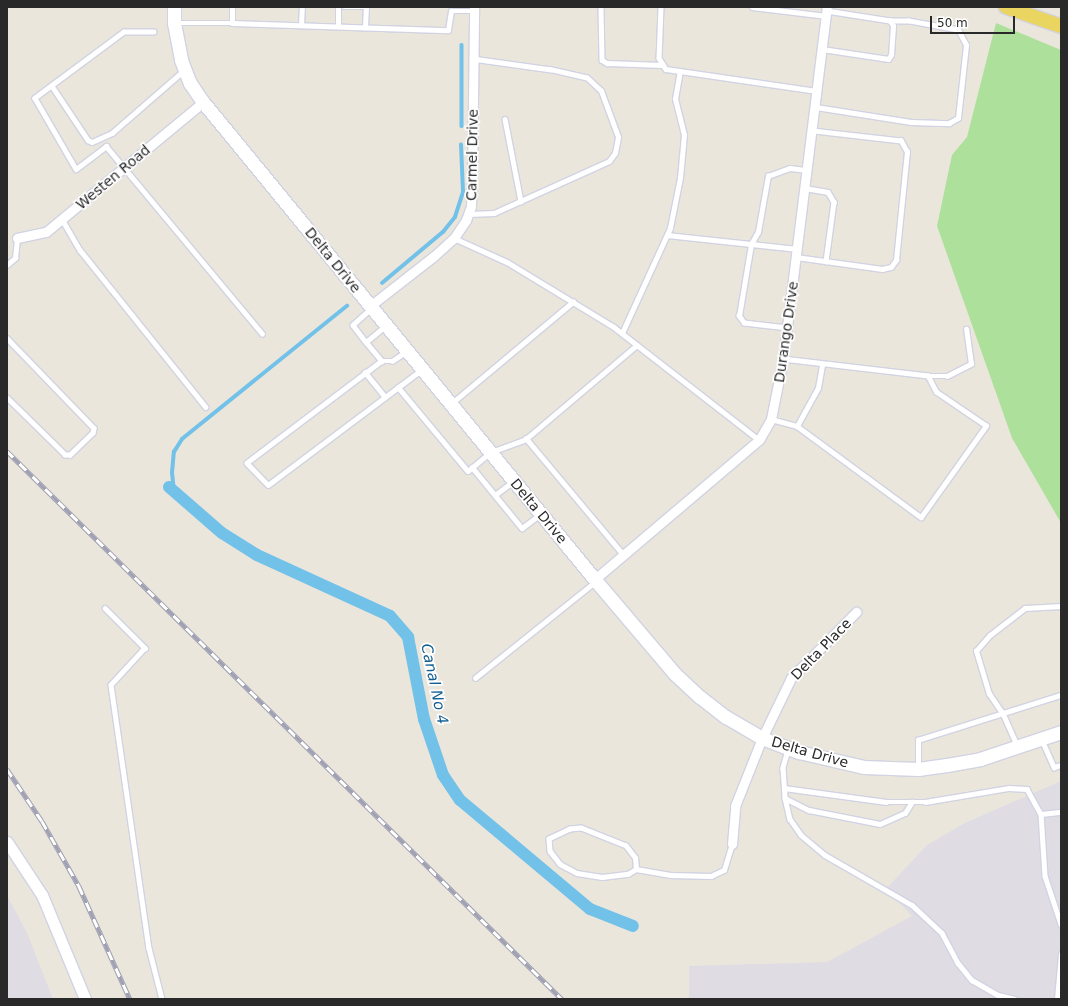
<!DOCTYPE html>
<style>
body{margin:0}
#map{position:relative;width:1068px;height:1006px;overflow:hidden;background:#ebe6dc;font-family:"DejaVu Sans",sans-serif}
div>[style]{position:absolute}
.industrial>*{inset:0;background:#dfdce4}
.green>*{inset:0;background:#ade09a}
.stream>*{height:3.5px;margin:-1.75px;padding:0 1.75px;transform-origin:1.75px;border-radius:1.75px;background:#72c1e9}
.canal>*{height:12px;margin:-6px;padding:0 6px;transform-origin:6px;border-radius:6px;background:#72c1e9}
.roads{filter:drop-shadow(1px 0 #d1d3e2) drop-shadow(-1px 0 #d1d3e2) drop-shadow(0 1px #d1d3e2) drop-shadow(0 -1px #d1d3e2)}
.service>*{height:4.5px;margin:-2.25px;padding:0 2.25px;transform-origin:2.25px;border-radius:2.25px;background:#fff}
.minor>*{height:9px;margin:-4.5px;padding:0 4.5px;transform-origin:4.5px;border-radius:4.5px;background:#fff}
.tertiary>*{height:11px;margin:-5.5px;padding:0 5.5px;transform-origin:5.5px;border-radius:5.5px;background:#fff}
.secondary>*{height:13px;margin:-6.5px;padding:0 6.5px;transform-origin:6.5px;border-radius:6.5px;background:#fff}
.primary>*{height:14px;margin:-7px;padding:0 7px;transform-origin:7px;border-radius:7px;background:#ebd561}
.rail>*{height:4.5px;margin-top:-2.25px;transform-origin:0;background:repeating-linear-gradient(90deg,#fff 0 9px,#9fa0b3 0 18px);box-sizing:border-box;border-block:1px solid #9fa0b3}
span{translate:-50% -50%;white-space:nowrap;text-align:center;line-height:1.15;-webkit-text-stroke:3.5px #fff;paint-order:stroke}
.street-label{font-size:14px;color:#292929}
.water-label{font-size:15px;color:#135e94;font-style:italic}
.frame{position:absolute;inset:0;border:8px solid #292929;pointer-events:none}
.scale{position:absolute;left:930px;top:16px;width:85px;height:18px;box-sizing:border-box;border:2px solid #292929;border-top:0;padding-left:5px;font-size:12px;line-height:14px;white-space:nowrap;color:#292929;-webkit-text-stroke:3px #fff;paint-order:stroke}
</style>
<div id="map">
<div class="industrial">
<i style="clip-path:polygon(1061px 781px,1061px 999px,689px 999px,689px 966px,827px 962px,912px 916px,886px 889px,927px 845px,965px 823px)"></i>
<i style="clip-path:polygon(7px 895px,27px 933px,53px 999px,7px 999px)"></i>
</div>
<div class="green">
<i style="clip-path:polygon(996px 23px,1061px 50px,1061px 523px,1012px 438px,937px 226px,952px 155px,967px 137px)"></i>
</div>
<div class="stream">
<i style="left:462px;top:45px;width:81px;rotate:90deg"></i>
<i style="left:382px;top:283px;width:80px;rotate:-39.9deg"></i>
<i style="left:443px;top:232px;width:19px;rotate:-51deg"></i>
<i style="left:455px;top:217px;width:26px;rotate:-72deg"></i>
<i style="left:463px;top:192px;width:47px;rotate:-92.4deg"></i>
<i style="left:174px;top:492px;width:19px;rotate:-96deg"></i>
<i style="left:172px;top:473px;width:21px;rotate:-85deg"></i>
<i style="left:174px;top:452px;width:15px;rotate:-58deg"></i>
<i style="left:182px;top:439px;width:212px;rotate:-38.9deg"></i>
</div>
<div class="canal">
<i style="left:169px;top:487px;width:70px;rotate:41deg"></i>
<i style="left:222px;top:533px;width:41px;rotate:32.2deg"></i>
<i style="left:257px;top:555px;width:146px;rotate:24.6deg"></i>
<i style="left:390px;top:616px;width:28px;rotate:49deg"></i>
<i style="left:408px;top:637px;width:84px;rotate:79deg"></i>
<i style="left:424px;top:719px;width:59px;rotate:71.3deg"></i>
<i style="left:443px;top:775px;width:30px;rotate:56deg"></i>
<i style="left:460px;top:800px;width:170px;rotate:40deg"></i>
<i style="left:590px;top:909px;width:46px;rotate:21.6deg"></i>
</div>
<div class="roads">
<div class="service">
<i style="left:344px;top:7px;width:23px"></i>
<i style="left:601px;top:7px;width:53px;rotate:88.9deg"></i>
<i style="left:602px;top:60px;width:6px;rotate:31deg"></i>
<i style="left:607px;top:63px;width:55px;rotate:2.1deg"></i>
<i style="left:661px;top:7px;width:51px;rotate:92.2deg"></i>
<i style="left:659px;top:58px;width:13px;rotate:58deg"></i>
<i style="left:666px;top:69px;width:152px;rotate:8.3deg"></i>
<i style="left:752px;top:7px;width:75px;rotate:6.9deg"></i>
<i style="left:175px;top:23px;width:57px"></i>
<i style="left:232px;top:23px;width:16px;rotate:-90deg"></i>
<i style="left:232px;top:23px;width:216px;rotate:1.9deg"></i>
<i style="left:448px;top:30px;width:19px;rotate:-81deg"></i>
<i style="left:451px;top:11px;width:23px"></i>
<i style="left:301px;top:24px;width:17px;rotate:-87deg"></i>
<i style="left:338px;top:25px;width:18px;rotate:-90deg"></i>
<i style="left:365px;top:26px;width:18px;rotate:-87deg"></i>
<i style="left:154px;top:32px;width:30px;rotate:180deg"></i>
<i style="left:124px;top:32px;width:111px;rotate:143.4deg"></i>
<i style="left:35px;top:98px;width:82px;rotate:60deg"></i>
<i style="left:76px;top:169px;width:38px;rotate:-37deg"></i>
<i style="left:106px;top:146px;width:244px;rotate:50.2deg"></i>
<i style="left:822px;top:49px;width:67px;rotate:8.6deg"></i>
<i style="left:888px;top:59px;width:5px;rotate:-53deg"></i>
<i style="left:891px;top:55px;width:29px;rotate:-86deg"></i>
<i style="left:893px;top:26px;width:6px;rotate:-121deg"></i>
<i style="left:890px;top:21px;width:64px;rotate:-171deg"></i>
<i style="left:52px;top:86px;width:65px;rotate:56.3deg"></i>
<i style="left:88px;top:140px;width:4px;rotate:27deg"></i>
<i style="left:92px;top:142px;width:22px;rotate:-24deg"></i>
<i style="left:112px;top:133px;width:94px;rotate:-41.1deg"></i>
<i style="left:816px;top:107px;width:96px;rotate:9deg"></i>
<i style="left:911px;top:122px;width:38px;rotate:2deg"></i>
<i style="left:949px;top:123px;width:10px;rotate:-29deg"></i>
<i style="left:958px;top:118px;width:73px;rotate:-83.7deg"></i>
<i style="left:966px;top:45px;width:17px;rotate:-118deg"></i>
<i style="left:958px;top:30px;width:50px;rotate:-169.6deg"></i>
<i style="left:909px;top:21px;width:19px;rotate:180deg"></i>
<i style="left:505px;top:119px;width:84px;rotate:79deg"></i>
<i style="left:805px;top:188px;width:23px;rotate:10deg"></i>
<i style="left:828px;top:192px;width:12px;rotate:59deg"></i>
<i style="left:834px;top:202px;width:60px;rotate:97.7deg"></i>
<i style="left:468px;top:214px;width:26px;rotate:-2deg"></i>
<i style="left:494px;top:213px;width:126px;rotate:-24.3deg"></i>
<i style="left:609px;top:161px;width:10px;rotate:-53deg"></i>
<i style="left:615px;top:153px;width:16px;rotate:-79deg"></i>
<i style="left:618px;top:137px;width:49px;rotate:-110.3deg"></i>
<i style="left:601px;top:91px;width:19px;rotate:-137deg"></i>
<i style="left:587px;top:78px;width:37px;rotate:-167deg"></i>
<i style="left:551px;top:70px;width:79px;rotate:-172deg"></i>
<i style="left:62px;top:219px;width:36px;rotate:60deg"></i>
<i style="left:80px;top:250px;width:201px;rotate:51.3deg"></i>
<i style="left:667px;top:235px;width:131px;rotate:6.1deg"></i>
<i style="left:454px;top:238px;width:58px;rotate:24.4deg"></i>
<i style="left:507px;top:262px;width:125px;rotate:31.3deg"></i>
<i style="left:614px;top:327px;width:184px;rotate:37.9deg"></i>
<i style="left:796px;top:257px;width:87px;rotate:7.9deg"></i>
<i style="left:882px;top:269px;width:9px;rotate:-13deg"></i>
<i style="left:891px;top:267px;width:9px;rotate:-54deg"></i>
<i style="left:896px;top:260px;width:109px;rotate:-84.2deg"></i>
<i style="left:907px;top:152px;width:13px;rotate:-119deg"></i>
<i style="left:901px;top:141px;width:89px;rotate:-173.5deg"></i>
<i style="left:7px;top:265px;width:11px;rotate:-41deg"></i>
<i style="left:15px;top:258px;width:20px;rotate:-84deg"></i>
<i style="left:371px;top:309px;width:24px;rotate:138deg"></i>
<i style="left:353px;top:325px;width:21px;rotate:53deg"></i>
<i style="left:366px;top:342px;width:25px;rotate:-40deg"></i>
<i style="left:787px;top:328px;width:43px;rotate:-173.4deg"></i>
<i style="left:744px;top:323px;width:9px;rotate:-126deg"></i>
<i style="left:739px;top:316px;width:73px;rotate:-80.5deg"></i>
<i style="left:751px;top:244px;width:14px;rotate:-60deg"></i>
<i style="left:758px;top:232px;width:57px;rotate:-79.9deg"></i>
<i style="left:768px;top:176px;width:23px;rotate:-20deg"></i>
<i style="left:790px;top:168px;width:17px;rotate:7deg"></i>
<i style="left:622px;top:333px;width:115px;rotate:-65.4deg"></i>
<i style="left:670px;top:228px;width:51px;rotate:-78.7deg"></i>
<i style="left:680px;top:178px;width:43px;rotate:-84.7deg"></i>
<i style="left:684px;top:135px;width:37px;rotate:-104deg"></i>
<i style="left:675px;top:99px;width:27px;rotate:-80deg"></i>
<i style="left:7px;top:338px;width:125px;rotate:46deg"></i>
<i style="left:94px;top:428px;width:5px;rotate:101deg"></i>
<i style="left:93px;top:433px;width:32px;rotate:136deg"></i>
<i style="left:70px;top:455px;width:5px;rotate:180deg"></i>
<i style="left:65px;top:455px;width:81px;rotate:-135.5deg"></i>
<i style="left:366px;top:342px;width:25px;rotate:50deg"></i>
<i style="left:382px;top:361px;width:169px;rotate:142.9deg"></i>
<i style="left:247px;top:463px;width:30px;rotate:46deg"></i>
<i style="left:268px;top:485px;width:191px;rotate:-36.9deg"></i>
<i style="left:382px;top:361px;width:10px"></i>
<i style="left:392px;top:361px;width:18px;rotate:-34deg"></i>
<i style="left:365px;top:372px;width:32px;rotate:51deg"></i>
<i style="left:928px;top:376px;width:19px"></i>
<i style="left:947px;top:376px;width:27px;rotate:-27deg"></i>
<i style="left:971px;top:364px;width:35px;rotate:-98deg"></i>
<i style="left:398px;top:387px;width:109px;rotate:50.2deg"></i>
<i style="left:468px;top:471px;width:30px;rotate:-40deg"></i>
<i style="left:491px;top:452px;width:37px;rotate:-20deg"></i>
<i style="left:452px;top:403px;width:158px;rotate:-39.9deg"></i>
<i style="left:771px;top:419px;width:27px;rotate:15deg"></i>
<i style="left:797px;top:426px;width:154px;rotate:36.3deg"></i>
<i style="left:921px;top:517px;width:112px;rotate:-54.5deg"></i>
<i style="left:986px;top:426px;width:60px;rotate:-145.8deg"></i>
<i style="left:936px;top:392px;width:18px;rotate:-117deg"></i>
<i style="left:928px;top:376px;width:146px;rotate:-173.3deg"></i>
<i style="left:797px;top:426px;width:43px;rotate:-61.1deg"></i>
<i style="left:818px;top:388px;width:23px;rotate:-80deg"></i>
<i style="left:472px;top:467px;width:79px;rotate:50.7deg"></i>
<i style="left:522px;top:528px;width:21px;rotate:-37deg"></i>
<i style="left:495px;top:495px;width:21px;rotate:-37deg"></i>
<i style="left:624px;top:556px;width:153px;rotate:-129.9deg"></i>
<i style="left:526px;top:439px;width:145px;rotate:-40.3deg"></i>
<i style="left:105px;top:608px;width:57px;rotate:45deg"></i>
<i style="left:145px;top:648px;width:50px;rotate:132.6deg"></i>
<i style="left:111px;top:685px;width:266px;rotate:81.8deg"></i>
<i style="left:149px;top:948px;width:53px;rotate:75.7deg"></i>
<i style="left:475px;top:678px;width:154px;rotate:-38.7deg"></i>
<i style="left:1042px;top:740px;width:30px;rotate:66deg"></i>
<i style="left:1054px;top:767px;width:7px;rotate:-16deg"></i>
<i style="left:1017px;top:746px;width:36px;rotate:-114deg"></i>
<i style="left:1002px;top:713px;width:23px;rotate:-124deg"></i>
<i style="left:989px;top:694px;width:45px;rotate:-106.8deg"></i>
<i style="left:976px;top:651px;width:21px;rotate:-49deg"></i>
<i style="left:990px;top:635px;width:44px;rotate:-37.6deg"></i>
<i style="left:1025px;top:608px;width:36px;rotate:-3deg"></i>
<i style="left:788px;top:750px;width:19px;rotate:106deg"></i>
<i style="left:783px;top:768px;width:30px;rotate:86deg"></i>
<i style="left:785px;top:798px;width:22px;rotate:77deg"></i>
<i style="left:790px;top:819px;width:19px;rotate:55deg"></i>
<i style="left:801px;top:835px;width:31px;rotate:40deg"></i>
<i style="left:825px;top:855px;width:100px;rotate:29.9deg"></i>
<i style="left:912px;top:905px;width:41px;rotate:43deg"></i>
<i style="left:942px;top:933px;width:34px;rotate:62deg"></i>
<i style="left:958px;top:963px;width:22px;rotate:51deg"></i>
<i style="left:972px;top:980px;width:30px;rotate:30deg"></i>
<i style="left:998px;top:995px;width:17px;rotate:13deg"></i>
<i style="left:918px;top:767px;width:27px;rotate:-90deg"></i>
<i style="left:918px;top:740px;width:150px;rotate:-17.5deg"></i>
<i style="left:784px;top:788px;width:103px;rotate:7.8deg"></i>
<i style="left:886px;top:802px;width:39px"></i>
<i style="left:925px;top:802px;width:85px;rotate:-9.5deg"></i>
<i style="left:1009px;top:788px;width:18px;rotate:3deg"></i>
<i style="left:1027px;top:789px;width:29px;rotate:61deg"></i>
<i style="left:1041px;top:814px;width:20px;rotate:-6deg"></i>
<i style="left:785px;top:798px;width:27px;rotate:27deg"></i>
<i style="left:809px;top:810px;width:72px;rotate:11.2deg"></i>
<i style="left:880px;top:824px;width:27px;rotate:-24deg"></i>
<i style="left:905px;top:813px;width:13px;rotate:-58deg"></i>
<i style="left:1041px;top:814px;width:62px;rotate:86.3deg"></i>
<i style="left:1045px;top:876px;width:51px;rotate:71.6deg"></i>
<i style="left:636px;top:869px;width:11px;rotate:-95deg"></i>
<i style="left:635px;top:858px;width:15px;rotate:-127deg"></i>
<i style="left:626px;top:846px;width:48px;rotate:-158.2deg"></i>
<i style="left:581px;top:828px;width:11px;rotate:175deg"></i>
<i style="left:570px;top:829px;width:23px;rotate:155deg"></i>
<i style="left:549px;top:839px;width:12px;rotate:85deg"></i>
<i style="left:550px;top:851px;width:16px;rotate:52deg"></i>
<i style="left:560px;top:864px;width:19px;rotate:28deg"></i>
<i style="left:577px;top:873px;width:25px;rotate:9deg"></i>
<i style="left:602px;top:877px;width:26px;rotate:-7deg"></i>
<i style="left:628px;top:874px;width:9px;rotate:-32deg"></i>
<i style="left:636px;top:869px;width:36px;rotate:10deg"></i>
<i style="left:671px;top:875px;width:40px;rotate:1.4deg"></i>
<i style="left:711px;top:876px;width:14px;rotate:-25deg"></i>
<i style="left:724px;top:870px;width:27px;rotate:-73deg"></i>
<i style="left:1057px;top:999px;width:45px;rotate:-84.9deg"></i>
</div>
<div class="minor">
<i style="left:17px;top:238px;width:30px;rotate:-12deg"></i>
<i style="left:46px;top:232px;width:204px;rotate:-39.6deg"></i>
<i style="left:370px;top:306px;width:81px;rotate:-38deg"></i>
<i style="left:434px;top:256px;width:27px;rotate:-42deg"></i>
<i style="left:454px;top:238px;width:22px;rotate:-56deg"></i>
<i style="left:466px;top:220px;width:15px;rotate:-70deg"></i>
<i style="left:471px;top:206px;width:23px;rotate:-88deg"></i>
<i style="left:472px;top:183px;width:176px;rotate:-89.3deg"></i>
<i style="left:595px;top:579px;width:215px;rotate:-40.3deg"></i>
<i style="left:759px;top:440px;width:24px;rotate:-60deg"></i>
<i style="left:771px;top:419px;width:61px;rotate:-78.7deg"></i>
<i style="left:783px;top:359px;width:355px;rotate:-82.9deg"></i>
<i style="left:732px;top:844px;width:38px;rotate:-85deg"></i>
<i style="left:735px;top:806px;width:73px;rotate:-68.3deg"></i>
<i style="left:762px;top:738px;width:67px;rotate:-64.2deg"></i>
<i style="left:791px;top:678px;width:93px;rotate:-45.4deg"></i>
</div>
<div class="tertiary">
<i style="left:7px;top:842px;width:64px;rotate:56.6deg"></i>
<i style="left:42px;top:895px;width:113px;rotate:67.5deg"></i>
</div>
<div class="secondary">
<i style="left:174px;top:7px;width:16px;rotate:90deg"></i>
<i style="left:174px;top:23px;width:38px;rotate:79deg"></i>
<i style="left:181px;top:60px;width:25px;rotate:69deg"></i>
<i style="left:190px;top:83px;width:23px;rotate:56deg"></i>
<i style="left:203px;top:102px;width:620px;rotate:50.63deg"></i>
<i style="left:596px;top:581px;width:122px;rotate:49.7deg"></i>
<i style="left:675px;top:674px;width:34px;rotate:43deg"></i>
<i style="left:700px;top:697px;width:33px;rotate:38deg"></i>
<i style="left:726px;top:717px;width:42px;rotate:30.3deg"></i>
<i style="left:762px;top:738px;width:40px;rotate:21deg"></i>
<i style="left:799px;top:752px;width:67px;rotate:13deg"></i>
<i style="left:864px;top:767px;width:54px;rotate:2.1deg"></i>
<i style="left:918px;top:769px;width:29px;rotate:-8deg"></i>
<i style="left:947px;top:765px;width:34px;rotate:-10deg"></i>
<i style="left:980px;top:759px;width:85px;rotate:-18.4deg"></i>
</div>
<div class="primary">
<i style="left:1006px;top:7px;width:58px;rotate:19.1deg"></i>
</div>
</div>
<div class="rail">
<i style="left:7px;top:451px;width:780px;rotate:44.64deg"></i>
<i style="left:7px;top:769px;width:63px;rotate:56.1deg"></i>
<i style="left:42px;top:821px;width:75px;rotate:60.4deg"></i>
<i style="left:79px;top:886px;width:124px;rotate:65.7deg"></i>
</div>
<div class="street-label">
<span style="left:472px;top:155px;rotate:-89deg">Carmel Drive</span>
<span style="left:113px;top:177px;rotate:-40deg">Westen Road</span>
<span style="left:333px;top:260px;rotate:51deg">Delta Drive</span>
<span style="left:786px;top:332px;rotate:-82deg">Durango Drive</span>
<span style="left:539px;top:511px;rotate:50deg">Delta Drive</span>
<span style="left:821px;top:649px;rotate:-46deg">Delta Place</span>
<span style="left:810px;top:752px;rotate:16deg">Delta Drive</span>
</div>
<div class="water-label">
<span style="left:434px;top:684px;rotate:78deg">Canal No 4</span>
</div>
<div class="frame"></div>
<div class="scale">50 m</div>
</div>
